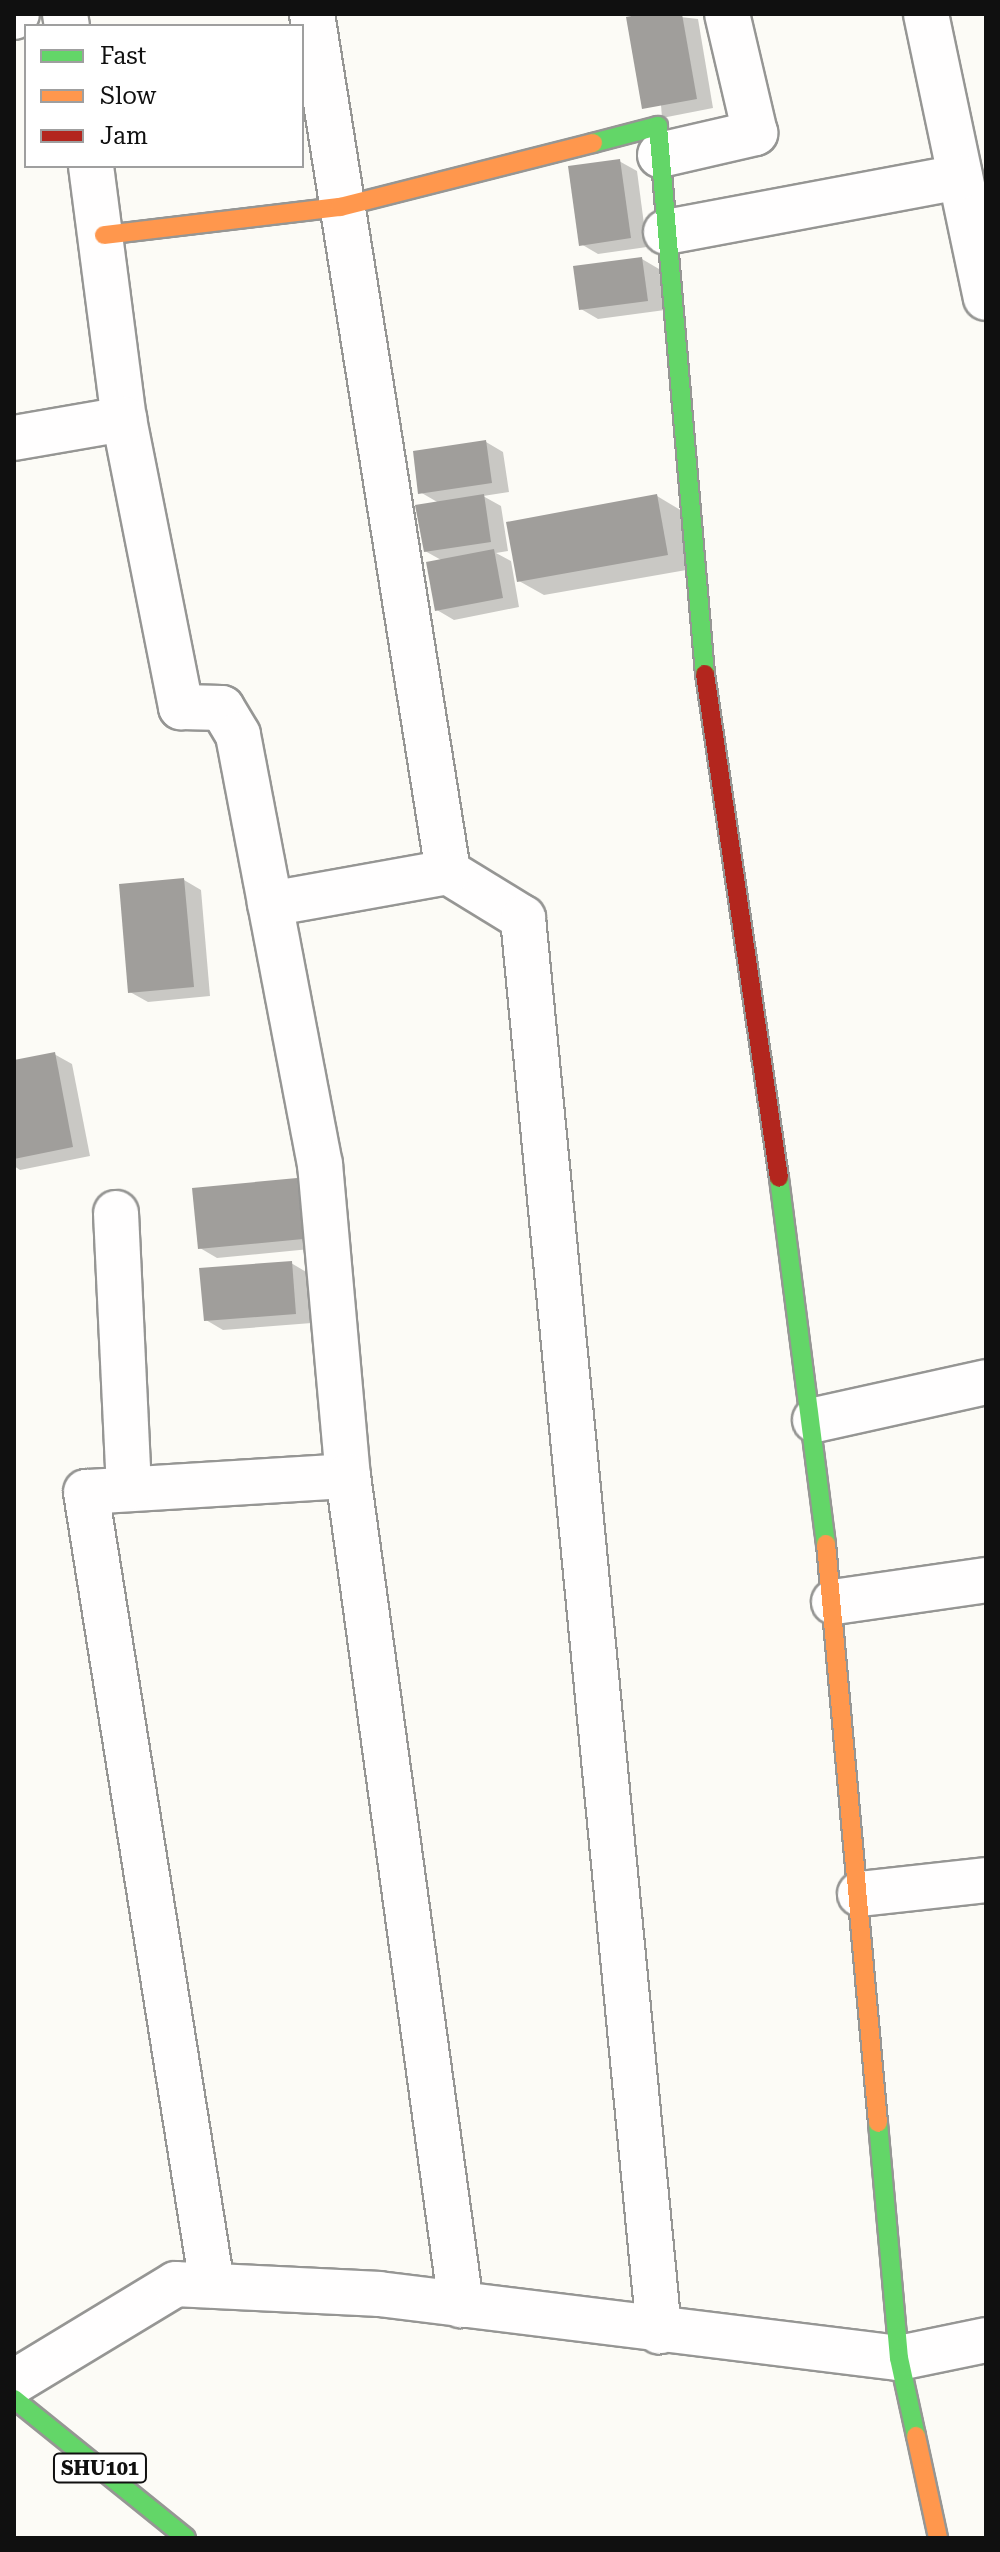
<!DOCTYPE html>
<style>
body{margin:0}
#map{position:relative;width:1000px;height:2552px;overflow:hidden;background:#fcfbf6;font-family:"Roboto Serif",serif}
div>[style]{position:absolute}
.shadow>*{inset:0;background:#0003}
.building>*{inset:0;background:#a09e9b}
.roads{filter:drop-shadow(2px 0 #969694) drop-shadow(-2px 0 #969694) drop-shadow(0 2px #969694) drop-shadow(0 -2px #969694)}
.street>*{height:44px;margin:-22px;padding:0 22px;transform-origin:22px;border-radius:22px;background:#fffefe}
.fast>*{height:18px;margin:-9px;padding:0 9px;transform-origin:9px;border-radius:9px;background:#63d668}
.slow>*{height:18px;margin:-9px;padding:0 9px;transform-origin:9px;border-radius:9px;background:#ff974d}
.jam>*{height:18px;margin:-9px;padding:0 9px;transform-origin:9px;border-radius:9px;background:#b3261e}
span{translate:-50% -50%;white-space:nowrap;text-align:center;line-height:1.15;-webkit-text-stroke:8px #fff;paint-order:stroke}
.shield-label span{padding:2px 6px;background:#fff;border:2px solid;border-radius:6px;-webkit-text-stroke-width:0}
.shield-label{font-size:20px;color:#101010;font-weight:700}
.frame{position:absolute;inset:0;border:16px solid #101010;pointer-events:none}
.legend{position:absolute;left:24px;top:24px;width:280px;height:144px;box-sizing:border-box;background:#fff;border:2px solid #9f9f9f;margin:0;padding:10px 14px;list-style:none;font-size:24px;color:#101010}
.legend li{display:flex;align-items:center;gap:16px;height:40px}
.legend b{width:40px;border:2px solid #9f9f9f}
</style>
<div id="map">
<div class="shadow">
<i style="clip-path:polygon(654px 14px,698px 19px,713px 108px,662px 118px)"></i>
<i style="clip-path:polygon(619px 161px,637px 171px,647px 247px,598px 254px,581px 244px)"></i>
<i style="clip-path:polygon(642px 259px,659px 269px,665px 310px,598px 319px,581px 309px)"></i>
<i style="clip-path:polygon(486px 442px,503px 452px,509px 492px,483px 496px,501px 506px,508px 551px,496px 553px,511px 561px,519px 607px,454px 620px,437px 610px,443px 561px,425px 551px,439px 503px,420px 492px)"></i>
<i style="clip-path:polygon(657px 496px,682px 511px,692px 569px,544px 595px,519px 581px)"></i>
<i style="clip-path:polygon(184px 880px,201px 890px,210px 996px,148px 1002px,130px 992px)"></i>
<i style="clip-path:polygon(54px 1054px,72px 1064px,90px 1156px,20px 1170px,14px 1166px,14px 1062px)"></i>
<i style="clip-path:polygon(296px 1180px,314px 1190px,320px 1248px,217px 1258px,200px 1248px)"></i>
<i style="clip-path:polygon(291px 1263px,308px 1273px,312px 1323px,223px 1330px,206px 1320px)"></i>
</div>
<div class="building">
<i style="clip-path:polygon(642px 14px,682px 14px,697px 99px,642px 109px,626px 17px)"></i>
<i style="clip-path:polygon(620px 159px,631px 238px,579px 246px,568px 166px)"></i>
<i style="clip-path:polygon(642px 257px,648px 301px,579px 310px,573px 266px)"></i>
<i style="clip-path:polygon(486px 440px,492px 483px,418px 494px,413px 451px)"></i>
<i style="clip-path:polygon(484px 494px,491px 542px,424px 552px,415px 505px)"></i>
<i style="clip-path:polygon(657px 494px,668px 555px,517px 582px,506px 522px)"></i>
<i style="clip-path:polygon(494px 549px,503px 598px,435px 611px,426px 562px)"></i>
<i style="clip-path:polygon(184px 878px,194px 987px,128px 993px,119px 884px)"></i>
<i style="clip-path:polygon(55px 1052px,73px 1147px,14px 1159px,14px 1060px)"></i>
<i style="clip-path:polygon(297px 1178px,303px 1239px,198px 1249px,192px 1188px)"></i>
<i style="clip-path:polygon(292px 1261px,296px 1314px,204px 1321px,199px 1268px)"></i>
</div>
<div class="roads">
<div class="street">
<i style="left:65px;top:14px;width:12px;rotate:81deg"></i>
<i style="left:312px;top:14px;width:869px;rotate:80.99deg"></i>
<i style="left:448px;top:872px;width:88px;rotate:31.5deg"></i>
<i style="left:523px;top:918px;width:1420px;rotate:84.5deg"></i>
<i style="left:926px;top:14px;width:290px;rotate:78.1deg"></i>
<i style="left:14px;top:17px;width:4px;rotate:-45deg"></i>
<i style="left:660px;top:155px;width:98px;rotate:-13deg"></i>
<i style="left:755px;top:133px;width:122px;rotate:-103.2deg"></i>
<i style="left:91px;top:166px;width:255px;rotate:82.6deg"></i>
<i style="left:124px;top:419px;width:294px;rotate:78.8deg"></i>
<i style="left:181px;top:707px;width:41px;rotate:1.4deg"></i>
<i style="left:222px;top:708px;width:31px;rotate:59deg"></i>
<i style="left:238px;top:735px;width:437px;rotate:79.2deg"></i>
<i style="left:320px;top:1164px;width:313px;rotate:84.9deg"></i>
<i style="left:348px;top:1476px;width:262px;rotate:176.5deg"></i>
<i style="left:86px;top:1492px;width:803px;rotate:80.97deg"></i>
<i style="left:666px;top:232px;width:299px;rotate:-10.6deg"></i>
<i style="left:14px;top:438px;width:112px;rotate:-9.8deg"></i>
<i style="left:270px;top:904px;width:181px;rotate:-10.2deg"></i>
<i style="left:116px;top:1213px;width:275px;rotate:87.3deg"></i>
<i style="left:815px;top:1420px;width:175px;rotate:-12.5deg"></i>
<i style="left:348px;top:1476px;width:837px;rotate:82.24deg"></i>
<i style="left:834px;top:1602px;width:154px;rotate:-8.2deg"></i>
<i style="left:860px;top:1894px;width:127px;rotate:-6.3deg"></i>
<i style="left:14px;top:2382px;width:189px;rotate:-31.2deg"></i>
<i style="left:176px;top:2284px;width:203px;rotate:2.8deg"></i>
<i style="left:379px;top:2294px;width:524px;rotate:7.02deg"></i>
<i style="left:899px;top:2358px;width:89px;rotate:-11.7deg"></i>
</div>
<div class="fast">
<i style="left:593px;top:143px;width:67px;rotate:-14.7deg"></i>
<i style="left:658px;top:126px;width:550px;rotate:85.1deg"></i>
<i style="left:779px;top:1178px;width:369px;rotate:82.7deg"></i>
<i style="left:878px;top:2123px;width:236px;rotate:84.9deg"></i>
<i style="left:899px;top:2358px;width:80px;rotate:77.7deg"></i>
<i style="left:14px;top:2399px;width:221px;rotate:38.9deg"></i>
</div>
<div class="slow">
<i style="left:104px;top:235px;width:238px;rotate:-6.8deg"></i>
<i style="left:340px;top:207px;width:261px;rotate:-14.2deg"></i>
<i style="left:826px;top:1544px;width:581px;rotate:84.87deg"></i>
<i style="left:916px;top:2436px;width:104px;rotate:77.8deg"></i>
</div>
<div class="jam">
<i style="left:705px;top:674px;width:509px;rotate:81.65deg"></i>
</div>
</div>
<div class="shield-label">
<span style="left:100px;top:2468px">SHU101</span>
</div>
<div class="frame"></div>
<ul class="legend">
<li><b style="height:10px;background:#63d668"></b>Fast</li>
<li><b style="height:10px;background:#ff974d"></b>Slow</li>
<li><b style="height:10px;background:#b3261e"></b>Jam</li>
</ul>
</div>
